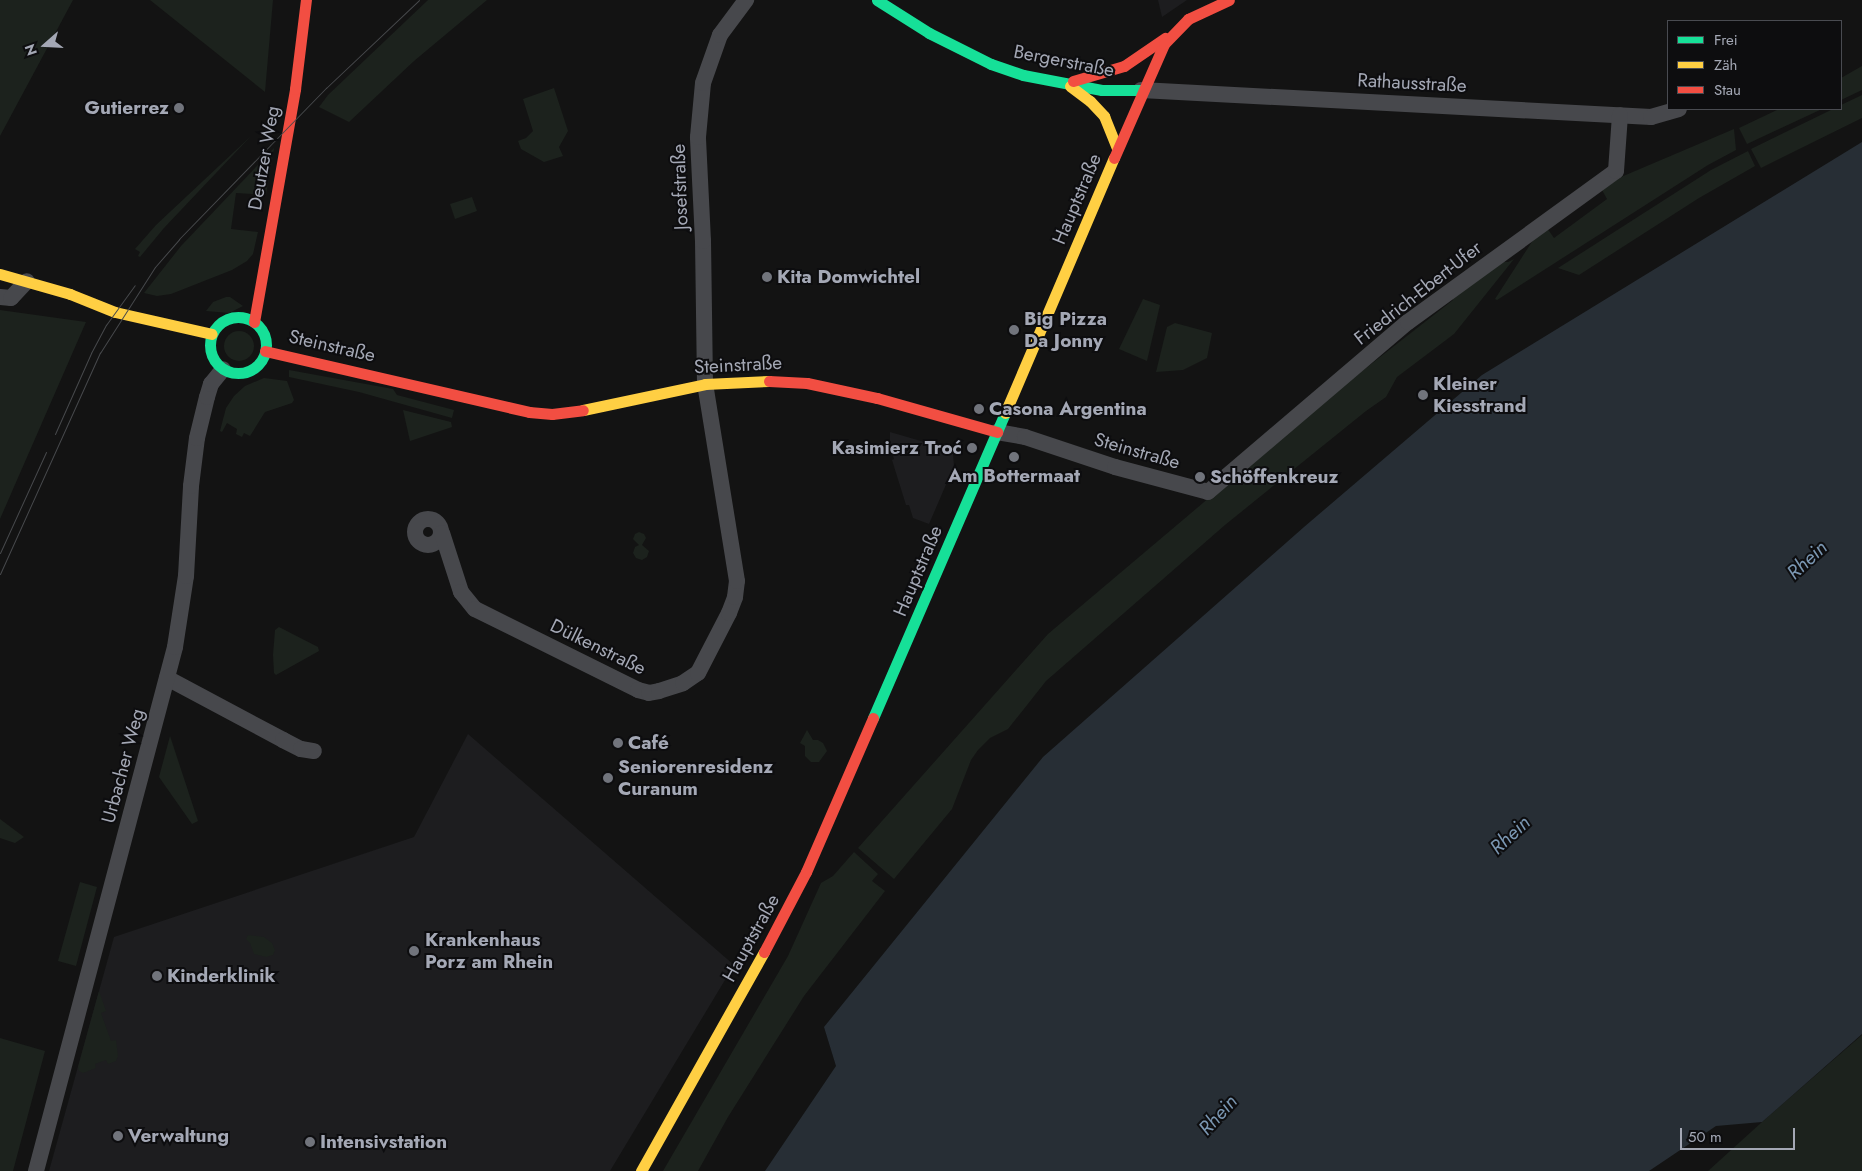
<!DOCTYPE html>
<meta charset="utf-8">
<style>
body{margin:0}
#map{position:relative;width:1862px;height:1171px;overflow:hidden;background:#131313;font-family:Jost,sans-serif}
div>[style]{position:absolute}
.built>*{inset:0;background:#1d1d1f}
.green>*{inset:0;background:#1c221d}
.round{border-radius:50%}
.water>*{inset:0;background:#272e35}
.street>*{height:16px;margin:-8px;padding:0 8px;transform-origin:8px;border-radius:8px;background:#47484c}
.street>.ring{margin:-8px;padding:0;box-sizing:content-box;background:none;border:16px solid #47484c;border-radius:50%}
.fast>*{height:11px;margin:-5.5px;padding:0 5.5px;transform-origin:5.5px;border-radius:5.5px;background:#16e098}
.fast>.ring{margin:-5.5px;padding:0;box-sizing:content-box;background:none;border:11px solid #16e098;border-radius:50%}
.slow>*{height:11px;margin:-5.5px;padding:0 5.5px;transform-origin:5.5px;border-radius:5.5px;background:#ffcf43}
.jam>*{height:11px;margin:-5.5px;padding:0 5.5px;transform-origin:5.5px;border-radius:5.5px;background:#f24e42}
.tram>*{height:1px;margin:-0.5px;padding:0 0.5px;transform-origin:0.5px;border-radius:0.5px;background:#47494c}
.dots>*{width:14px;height:14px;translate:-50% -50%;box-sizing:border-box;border:2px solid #0d0d0f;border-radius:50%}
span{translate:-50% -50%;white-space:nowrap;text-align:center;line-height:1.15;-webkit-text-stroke:4px #0d0d0f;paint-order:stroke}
.street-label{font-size:19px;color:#a4a8b5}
.poi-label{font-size:19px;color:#a4a8b5;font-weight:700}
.right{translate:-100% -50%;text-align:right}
.left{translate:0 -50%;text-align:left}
.water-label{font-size:20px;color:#7a96b1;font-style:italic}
.legend{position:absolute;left:1667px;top:20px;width:175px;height:90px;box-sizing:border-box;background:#0d0d0f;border:1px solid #494b51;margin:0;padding:6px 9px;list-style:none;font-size:15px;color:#a4a8b5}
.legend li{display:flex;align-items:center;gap:10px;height:25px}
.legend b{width:25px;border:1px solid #494b51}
.north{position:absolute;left:20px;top:20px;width:50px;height:50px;-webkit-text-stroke:4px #0d0d0f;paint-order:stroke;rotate:251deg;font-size:14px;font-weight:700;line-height:20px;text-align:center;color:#a4a8b5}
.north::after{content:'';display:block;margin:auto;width:18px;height:22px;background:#a4a8b5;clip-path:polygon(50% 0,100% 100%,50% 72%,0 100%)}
.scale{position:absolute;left:1680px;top:1128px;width:115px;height:22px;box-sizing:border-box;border:2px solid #a4a8b5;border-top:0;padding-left:6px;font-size:15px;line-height:18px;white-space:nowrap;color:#a4a8b5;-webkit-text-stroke:4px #0d0d0f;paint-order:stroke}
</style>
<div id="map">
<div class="built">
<i style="clip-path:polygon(1158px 0,1187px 0,1162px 17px)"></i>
<i style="clip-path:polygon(890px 432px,945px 448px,953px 454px,954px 466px,929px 524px,913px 518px,909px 505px,906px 505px,892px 460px,894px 459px,890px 446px)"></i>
<i style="clip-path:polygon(468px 734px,734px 965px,610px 1171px,49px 1171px,114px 937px,414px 837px)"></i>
</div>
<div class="green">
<i style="clip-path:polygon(0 0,73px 0,0 136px)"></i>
<i style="clip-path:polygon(150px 0,273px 0,265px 92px)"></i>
<i style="clip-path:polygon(428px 0,487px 0,414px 61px,349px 122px,319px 107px,328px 95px)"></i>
<i style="clip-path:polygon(1862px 66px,1862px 90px,1841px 100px,1841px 78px)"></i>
<i style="clip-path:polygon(554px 88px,568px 131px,559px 147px,563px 156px,544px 162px,521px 149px,518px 141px,526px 138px,533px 131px,523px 99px)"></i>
<i style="clip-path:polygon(1862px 95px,1862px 118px,1761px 168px,1751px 149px,1833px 109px,1841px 109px,1841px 105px)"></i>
<i style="clip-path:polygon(1779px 109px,1822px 109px,1747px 144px,1739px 128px)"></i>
<i style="clip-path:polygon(1734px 129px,1736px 150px,1708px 165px,1497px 300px,1495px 299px,1535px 237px,1547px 228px,1554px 238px,1607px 199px,1602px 190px,1621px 177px)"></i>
<i style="clip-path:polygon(251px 136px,164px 228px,140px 257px,138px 256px,140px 252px,135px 249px,156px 225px)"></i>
<i style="clip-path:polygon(274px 148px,266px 195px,236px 193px,231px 229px,258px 232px,253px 254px,247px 261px,232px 270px,171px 294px,157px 296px,144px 293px,181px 246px)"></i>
<i style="clip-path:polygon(1748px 151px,1755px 166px,1699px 198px,1579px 275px,1558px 268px,1711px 170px)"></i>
<i style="clip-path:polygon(472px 197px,477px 211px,455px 219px,450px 204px)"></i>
<i style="clip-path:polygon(1514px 259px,1454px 334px,1397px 377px,1386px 397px,1366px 411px,1225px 525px,1046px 681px,1008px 729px,990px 738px,978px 750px,971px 760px,952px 809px,894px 879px,858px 848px,1048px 634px,1320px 404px,1453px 300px,1453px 295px,1500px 262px,1508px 262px)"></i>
<i style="clip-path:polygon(226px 297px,230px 297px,243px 306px,229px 313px,206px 311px,213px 302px)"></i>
<i style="clip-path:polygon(1143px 299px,1160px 305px,1147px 361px,1119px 349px)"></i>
<i style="clip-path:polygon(0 310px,86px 322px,0 519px)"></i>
<i style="clip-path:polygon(1175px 323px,1212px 333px,1207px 358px,1183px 370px,1156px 372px,1167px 327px)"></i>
<i class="round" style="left:224px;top:331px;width:30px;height:30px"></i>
<i style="clip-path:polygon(289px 370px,393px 389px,397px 395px,454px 410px,452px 418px,359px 392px,289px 377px)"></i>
<i style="clip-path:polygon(264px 378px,287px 381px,294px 400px,292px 403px,265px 412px,250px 436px,244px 433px,242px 437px,236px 434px,237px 429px,227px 423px,222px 432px,220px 431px,226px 408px,234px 396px,245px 386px)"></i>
<i style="clip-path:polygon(403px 410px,451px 422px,452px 427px,410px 441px)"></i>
<i style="clip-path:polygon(639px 532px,644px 534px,646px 538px,642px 545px,649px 551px,647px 557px,642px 560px,636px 558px,633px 553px,635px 547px,639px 545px,633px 539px,635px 534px)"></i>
<i style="clip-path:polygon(279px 627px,318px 647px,319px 651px,276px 675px,274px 673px,273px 655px,275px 630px)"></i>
<i style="clip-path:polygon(807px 730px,813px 740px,818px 740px,823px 743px,827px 751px,819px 762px,811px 762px,805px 756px,805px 746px,800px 743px)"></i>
<i style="clip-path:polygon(170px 736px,198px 821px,192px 824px,159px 777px)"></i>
<i style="clip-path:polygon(0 819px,24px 837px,15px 843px,0 838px)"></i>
<i style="clip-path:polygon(854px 852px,878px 874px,872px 881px,885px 891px,804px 996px,728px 1117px,698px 1171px,663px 1171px,788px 956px,821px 883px,833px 876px)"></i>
<i style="clip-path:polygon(80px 882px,97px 887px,76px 966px,58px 961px)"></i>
<i style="clip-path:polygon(248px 935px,264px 937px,272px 943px,275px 950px,273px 955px,266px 957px,254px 954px,250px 943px,246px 939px)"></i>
<i style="clip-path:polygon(99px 991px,106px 1011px,101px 1013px,111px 1041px,116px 1040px,118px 1056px,116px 1061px,108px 1064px,106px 1060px,95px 1064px,96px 1068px,83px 1073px,79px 1071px,78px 1067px)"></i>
<i style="clip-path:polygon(1862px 1035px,1862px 1171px,1708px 1171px,1762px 1122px)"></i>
<i style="clip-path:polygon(0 1038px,45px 1051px,13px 1171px,0 1171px)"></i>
</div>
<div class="water">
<i style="clip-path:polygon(1862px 142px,1862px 1034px,1762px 1122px,1716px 1126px,1649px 1171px,765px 1171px,836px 1066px,824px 1027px,1043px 757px,1304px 527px,1482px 375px)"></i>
</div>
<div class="street">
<i style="left:1141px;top:90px;width:511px;rotate:3.03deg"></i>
<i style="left:1651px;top:117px;width:29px;rotate:-16deg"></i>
<i style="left:0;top:297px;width:11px;rotate:5deg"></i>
<i style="left:11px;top:298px;width:23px;rotate:-47deg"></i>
<i style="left:997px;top:432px;width:28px;rotate:10deg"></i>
<i style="left:1025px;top:437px;width:95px;rotate:18.4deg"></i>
<i style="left:1115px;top:467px;width:96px;rotate:15deg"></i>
<i style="left:1208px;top:492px;width:262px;rotate:-40.4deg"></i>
<i style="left:1408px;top:322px;width:257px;rotate:-36deg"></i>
<i style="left:1616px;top:171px;width:56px;rotate:-85.9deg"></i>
<i class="ring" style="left:415px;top:519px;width:10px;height:10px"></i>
<i style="left:442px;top:533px;width:62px;rotate:72.1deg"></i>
<i style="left:461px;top:592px;width:22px;rotate:51deg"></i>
<i style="left:475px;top:609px;width:182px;rotate:26.4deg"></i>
<i style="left:638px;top:690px;width:11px;rotate:15deg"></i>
<i style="left:649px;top:693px;width:10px;rotate:-11deg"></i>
<i style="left:659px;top:691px;width:25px;rotate:-18deg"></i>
<i style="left:683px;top:683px;width:18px;rotate:-34deg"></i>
<i style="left:698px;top:673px;width:68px;rotate:-62.7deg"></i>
<i style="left:729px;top:613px;width:17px;rotate:-69deg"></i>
<i style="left:735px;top:597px;width:16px;rotate:-83deg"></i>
<i style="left:737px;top:581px;width:200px;rotate:-99.2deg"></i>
<i style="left:705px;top:384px;width:143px;rotate:-90.8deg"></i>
<i style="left:703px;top:241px;width:104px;rotate:-92.8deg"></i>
<i style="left:698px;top:137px;width:54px;rotate:-84.7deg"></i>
<i style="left:703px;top:83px;width:51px;rotate:-70.5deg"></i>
<i style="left:720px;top:35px;width:44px;rotate:-53.4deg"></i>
<i style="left:167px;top:678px;width:132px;rotate:28.1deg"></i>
<i style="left:283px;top:740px;width:20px;rotate:27deg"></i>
<i style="left:301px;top:749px;width:13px;rotate:9deg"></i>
<i style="left:36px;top:1171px;width:542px;rotate:-75.14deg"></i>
<i style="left:175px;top:647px;width:72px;rotate:-81.2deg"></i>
<i style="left:186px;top:576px;width:90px;rotate:-86.8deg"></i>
<i style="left:191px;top:486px;width:48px;rotate:-82.9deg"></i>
<i style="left:197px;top:438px;width:42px;rotate:-76.3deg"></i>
<i style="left:207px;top:397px;width:14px;rotate:-73deg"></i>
<i style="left:211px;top:384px;width:19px;rotate:-51deg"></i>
</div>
<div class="fast">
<i style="left:877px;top:0;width:62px;rotate:32.4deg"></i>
<i style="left:929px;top:33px;width:69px;rotate:26.6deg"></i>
<i style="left:991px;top:64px;width:34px;rotate:19deg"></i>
<i style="left:1023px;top:75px;width:80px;rotate:10.8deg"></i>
<i style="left:1102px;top:90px;width:39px"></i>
<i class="ring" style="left:210px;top:317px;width:45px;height:45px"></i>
<i style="left:873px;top:718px;width:332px;rotate:-66.6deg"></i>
</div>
<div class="slow">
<i style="left:1070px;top:86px;width:25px;rotate:37deg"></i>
<i style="left:1090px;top:101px;width:21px;rotate:47deg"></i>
<i style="left:1104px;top:116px;width:35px;rotate:68deg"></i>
<i style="left:0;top:274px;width:73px;rotate:15.9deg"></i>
<i style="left:70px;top:294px;width:48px;rotate:21.8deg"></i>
<i style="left:115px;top:312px;width:99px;rotate:12.8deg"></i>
<i style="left:583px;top:410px;width:125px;rotate:-12deg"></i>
<i style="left:705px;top:384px;width:64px;rotate:-2.7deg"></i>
<i style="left:1005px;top:413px;width:277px;rotate:-66.9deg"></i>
<i style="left:641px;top:1171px;width:251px;rotate:-60.7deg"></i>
</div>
<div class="jam">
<i style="left:1073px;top:81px;width:53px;rotate:-16.4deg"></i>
<i style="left:1124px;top:66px;width:50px;rotate:-34.3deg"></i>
<i style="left:1114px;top:158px;width:124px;rotate:-66.3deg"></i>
<i style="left:1164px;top:44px;width:35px;rotate:-46deg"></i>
<i style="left:1188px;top:19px;width:45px;rotate:-24.9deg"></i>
<i style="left:254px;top:322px;width:237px;rotate:-80deg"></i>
<i style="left:295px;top:89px;width:90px;rotate:-83deg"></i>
<i style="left:265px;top:351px;width:271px;rotate:13deg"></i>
<i style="left:529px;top:412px;width:23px;rotate:5deg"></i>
<i style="left:552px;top:414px;width:31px;rotate:-7deg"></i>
<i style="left:769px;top:381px;width:38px;rotate:3deg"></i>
<i style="left:807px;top:383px;width:72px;rotate:12.1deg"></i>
<i style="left:877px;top:398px;width:125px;rotate:15.8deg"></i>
<i style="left:764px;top:952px;width:90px;rotate:-62.3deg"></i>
<i style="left:806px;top:872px;width:168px;rotate:-66.5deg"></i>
</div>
<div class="tram">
<i style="left:55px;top:434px;width:89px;rotate:-66deg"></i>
<i style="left:91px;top:353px;width:32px;rotate:-62deg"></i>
<i style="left:106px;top:325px;width:49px;rotate:-54.1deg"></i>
<i style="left:0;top:553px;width:111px;rotate:-65.5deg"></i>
<i style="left:0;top:574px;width:243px;rotate:-65.7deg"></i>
<i style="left:100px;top:353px;width:102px;rotate:-57.4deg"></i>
<i style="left:155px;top:267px;width:37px;rotate:-49deg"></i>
<i style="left:179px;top:239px;width:211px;rotate:-45.8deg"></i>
<i style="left:326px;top:88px;width:128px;rotate:-43.4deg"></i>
</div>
<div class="dots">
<i style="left:179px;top:108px;background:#71747c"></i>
<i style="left:767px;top:277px;background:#71747c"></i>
<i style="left:1014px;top:330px;background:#71747c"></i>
<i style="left:1423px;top:395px;background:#71747c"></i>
<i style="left:979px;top:409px;background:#71747c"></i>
<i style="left:972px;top:448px;background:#71747c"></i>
<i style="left:1014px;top:457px;background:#71747c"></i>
<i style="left:1200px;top:477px;background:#71747c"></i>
<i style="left:618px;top:743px;background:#71747c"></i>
<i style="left:608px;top:778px;background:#71747c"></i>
<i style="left:414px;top:951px;background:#71747c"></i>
<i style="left:157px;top:976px;background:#71747c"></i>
<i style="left:118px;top:1136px;background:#71747c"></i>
<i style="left:310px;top:1142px;background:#71747c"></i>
</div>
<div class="street-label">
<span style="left:1064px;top:61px;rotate:11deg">Bergerstraße</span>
<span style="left:1412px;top:83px;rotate:3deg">Rathausstraße</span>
<span style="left:264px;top:158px;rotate:-80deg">Deutzer Weg</span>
<span style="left:680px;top:187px;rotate:-92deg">Josefstraße</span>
<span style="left:1077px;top:199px;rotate:-67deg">Hauptstraße</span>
<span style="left:1418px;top:293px;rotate:-38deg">Friedrich-Ebert-Ufer</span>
<span style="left:332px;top:346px;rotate:13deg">Steinstraße</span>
<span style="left:738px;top:365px;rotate:-3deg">Steinstraße</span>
<span style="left:1137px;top:451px;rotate:16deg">Steinstraße</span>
<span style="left:918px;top:571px;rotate:-67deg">Hauptstraße</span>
<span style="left:598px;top:647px;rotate:26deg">Dülkenstraße</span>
<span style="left:123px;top:766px;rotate:-75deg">Urbacher Weg</span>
<span style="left:751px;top:938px;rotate:-61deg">Hauptstraße</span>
</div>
<div class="poi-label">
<span class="right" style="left:169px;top:108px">Gutierrez</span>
<span class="left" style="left:777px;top:277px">Kita Domwichtel</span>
<span class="left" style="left:1024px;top:330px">Big Pizza<br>Da Jonny</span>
<span class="left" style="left:1433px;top:395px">Kleiner<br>Kiesstrand</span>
<span class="left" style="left:989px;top:409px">Casona Argentina</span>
<span class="right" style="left:962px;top:448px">Kasimierz Troć</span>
<span style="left:1014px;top:476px">Am Bottermaat</span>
<span class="left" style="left:1210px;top:477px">Schöffenkreuz</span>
<span class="left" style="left:628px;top:743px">Café</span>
<span class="left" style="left:618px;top:778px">Seniorenresidenz<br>Curanum</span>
<span class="left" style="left:425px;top:951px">Krankenhaus<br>Porz am Rhein</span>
<span class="left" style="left:167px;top:976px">Kinderklinik</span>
<span class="left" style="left:128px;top:1136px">Verwaltung</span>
<span class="left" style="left:320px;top:1142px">Intensivstation</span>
</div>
<div class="water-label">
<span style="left:1807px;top:560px;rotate:-43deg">Rhein</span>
<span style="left:1510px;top:835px;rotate:-43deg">Rhein</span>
<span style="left:1218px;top:1115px;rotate:-48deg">Rhein</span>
</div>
<ul class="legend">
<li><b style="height:6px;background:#16e098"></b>Frei</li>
<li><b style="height:6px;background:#ffcf43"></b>Zäh</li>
<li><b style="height:6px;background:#f24e42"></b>Stau</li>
</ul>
<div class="north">N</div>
<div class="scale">50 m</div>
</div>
